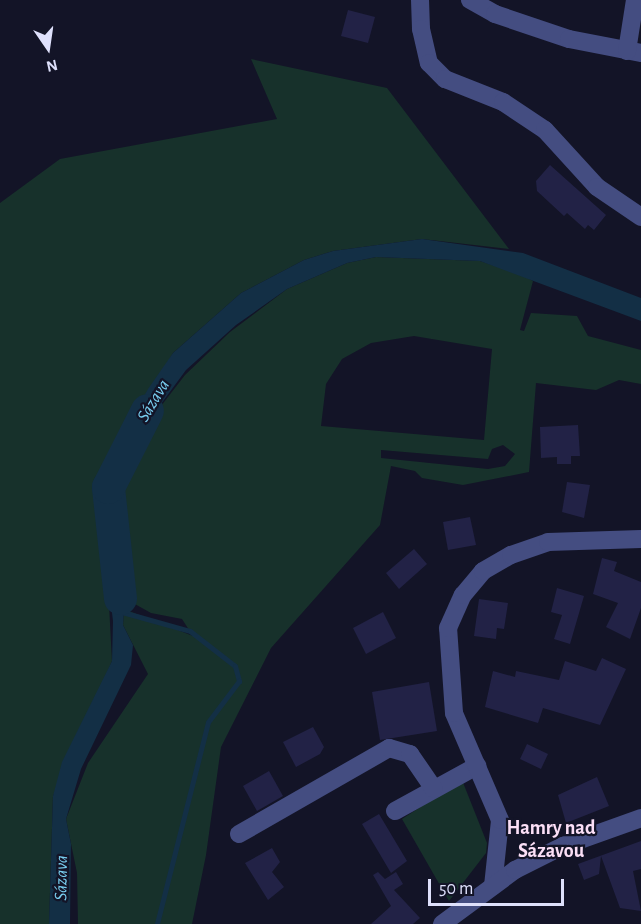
<!DOCTYPE html>
<meta charset="utf-8">
<style>
body{margin:0}
#map{position:relative;width:641px;height:924px;overflow:hidden;background:#131427;font-family:"Alegreya Sans",sans-serif}
div>[style]{position:absolute}
.green>*{inset:0;background:#17312b}
.water>*{inset:0;background:#132f45}
.stream>*{height:5px;margin:-2.5px;padding:0 2.5px;transform-origin:2.5px;border-radius:2.5px;background:#132f45}
.river>*{height:33px;margin:-16.5px;padding:0 16.5px;transform-origin:16.5px;border-radius:16.5px;background:#132f45}
.building>*{inset:0;background:#222246}
.minor>*{height:18px;margin:-9px;padding:0 9px;transform-origin:9px;border-radius:9px;background:#444d81}
span{translate:-50% -50%;white-space:nowrap;text-align:center;line-height:1.15;-webkit-text-stroke:4.5px #131427;paint-order:stroke}
.water-label{font-size:18px;color:#78cdef;font-style:italic}
.quarter-label{font-size:20px;color:#fbdff6;font-weight:700}
.north{position:absolute;left:18px;top:18px;width:60px;height:60px;-webkit-text-stroke:4px #131427;paint-order:stroke;rotate:167deg;font-size:16px;font-weight:700;line-height:24px;text-align:center;color:#dee0fb}
.north::after{content:'';display:block;margin:auto;width:21px;height:27px;background:#dee0fb;clip-path:polygon(50% 0,100% 100%,50% 72%,0 100%)}
.scale{position:absolute;left:428px;top:879px;width:136px;height:27px;box-sizing:border-box;border:3px solid #dee0fb;border-top:0;padding-left:8px;font-size:18px;line-height:21px;white-space:nowrap;color:#dee0fb;-webkit-text-stroke:4px #131427;paint-order:stroke}
</style>
<div id="map">
<div class="green">
<i style="clip-path:polygon(251px 59px,387px 88px,509px 249px,422px 239px,333px 251px,304px 260px,241px 293px,173px 353px,102px 471px,112px 661px,53px 796px,49px 924px,0 924px,0 203px,60px 159px,277px 119px)"></i>
<i style="clip-path:polygon(evenodd,376px 257px,480px 261px,522px 275px,533px 281px,520px 330px,524px 331px,531px 313px,577px 316px,588px 336px,641px 350px,641px 384px,619px 380px,596px 390px,536px 383px,529px 472px,463px 485px,422px 478px,415px 471px,391px 466px,380px 525px,271px 648px,221px 747px,206px 855px,192px 924px,78px 924px,77px 873px,66px 819px,88px 763px,148px 674px,123px 625px,124px 609px,193px 636px,182px 619px,151px 613px,133px 603px,112px 543px,108px 495px,116px 464px,185px 375px,230px 332px,287px 289px,347px 263px,376px 257px,414px 336px,492px 349px,484px 440px,321px 426px,326px 384px,342px 359px,371px 343px,414px 336px,376px 257px,503px 445px,515px 454px,505px 466px,488px 469px,381px 458px,381px 450px,488px 459px,492px 449px,503px 445px)"></i>
<i style="clip-path:polygon(462px 780px,487px 843px,486px 853px,449px 901px,402px 819px)"></i>
</div>
<div class="water">
<i style="clip-path:polygon(422px 239px,523px 253px,641px 298px,641px 321px,480px 261px,376px 257px,347px 263px,287px 289px,236px 325px,186px 370px,116px 465px,108px 495px,112px 543px,127px 589px,130px 611px,124px 610px,123px 625px,133px 645px,131px 665px,81px 769px,66px 819px,71px 844px,70px 924px,49px 924px,53px 796px,62px 762px,112px 661px,113px 621px,97px 490px,102px 471px,148px 389px,173px 353px,241px 293px,304px 260px,333px 251px)"></i>
</div>
<div class="stream">
<i style="left:122px;top:612px;width:71px;rotate:15.6deg"></i>
<i style="left:190px;top:631px;width:57px;rotate:37.9deg"></i>
<i style="left:235px;top:666px;width:16px;rotate:75deg"></i>
<i style="left:239px;top:681px;width:51px;rotate:127.1deg"></i>
<i style="left:208px;top:722px;width:208px;rotate:104.2deg"></i>
</div>
<div class="river">
<i style="left:120px;top:598px;width:112px;rotate:-96.2deg"></i>
<i style="left:108px;top:487px;width:86px;rotate:-63.1deg"></i>
</div>
<div class="building">
<i style="clip-path:polygon(348px 10px,375px 17px,368px 43px,341px 36px)"></i>
<i style="clip-path:polygon(550px 165px,606px 215px,594px 230px,588px 225px,585px 229px,567px 213px,564px 216px,537px 191px,536px 181px)"></i>
<i style="clip-path:polygon(578px 425px,580px 456px,571px 456px,571px 464px,557px 464px,557px 457px,541px 458px,540px 427px)"></i>
<i style="clip-path:polygon(567px 482px,590px 485px,584px 518px,562px 512px)"></i>
<i style="clip-path:polygon(470px 517px,476px 545px,448px 550px,443px 522px)"></i>
<i style="clip-path:polygon(414px 549px,427px 564px,399px 589px,386px 573px)"></i>
<i style="clip-path:polygon(602px 558px,617px 562px,614px 571px,641px 582px,641px 608px,630px 639px,606px 627px,618px 603px,593px 594px)"></i>
<i style="clip-path:polygon(557px 588px,584px 596px,570px 644px,554px 639px,562px 615px,551px 612px)"></i>
<i style="clip-path:polygon(479px 599px,508px 603px,504px 629px,497px 628px,496px 639px,474px 636px)"></i>
<i style="clip-path:polygon(383px 612px,396px 638px,366px 654px,353px 628px)"></i>
<i style="clip-path:polygon(602px 658px,626px 669px,600px 725px,543px 708px,538px 723px,485px 707px,493px 671px,515px 677px,516px 671px,559px 680px,565px 661px,596px 671px)"></i>
<i style="clip-path:polygon(429px 682px,437px 731px,380px 740px,372px 692px)"></i>
<i style="clip-path:polygon(313px 727px,324px 747px,320px 754px,296px 767px,283px 742px)"></i>
<i style="clip-path:polygon(527px 744px,548px 754px,541px 769px,520px 759px)"></i>
<i style="clip-path:polygon(269px 771px,283px 796px,257px 811px,243px 786px)"></i>
<i style="clip-path:polygon(597px 777px,609px 806px,566px 823px,558px 795px)"></i>
<i style="clip-path:polygon(379px 814px,407px 861px,391px 873px,362px 824px)"></i>
<i style="clip-path:polygon(641px 841px,641px 869px,633px 871px,641px 911px,620px 908px,601px 856px,599px 874px,584px 880px,578px 864px)"></i>
<i style="clip-path:polygon(272px 848px,280px 862px,272px 872px,284px 887px,268px 900px,245px 863px)"></i>
<i style="clip-path:polygon(378px 872px,385px 879px,396px 872px,403px 884px,394px 890px,420px 918px,413px 924px,371px 924px,391px 906px,373px 875px)"></i>
</div>
<div class="minor">
<i style="left:420px;top:0;width:29px;rotate:88deg"></i>
<i style="left:421px;top:29px;width:35px;rotate:77deg"></i>
<i style="left:429px;top:63px;width:23px;rotate:45deg"></i>
<i style="left:445px;top:79px;width:62px;rotate:21.6deg"></i>
<i style="left:503px;top:102px;width:50px;rotate:33.7deg"></i>
<i style="left:545px;top:130px;width:77px;rotate:47.6deg"></i>
<i style="left:597px;top:187px;width:53px;rotate:34.3deg"></i>
<i style="left:470px;top:0;width:29px;rotate:29deg"></i>
<i style="left:495px;top:14px;width:78px;rotate:18.7deg"></i>
<i style="left:569px;top:39px;width:73px;rotate:11deg"></i>
<i style="left:627px;top:51px;width:52px;rotate:-81.1deg"></i>
<i style="left:395px;top:811px;width:94px;rotate:-28.8deg"></i>
<i style="left:239px;top:834px;width:173px;rotate:-29.8deg"></i>
<i style="left:389px;top:748px;width:22px;rotate:16deg"></i>
<i style="left:410px;top:754px;width:42px;rotate:55.6deg"></i>
<i style="left:493px;top:886px;width:66px;rotate:-83.9deg"></i>
<i style="left:500px;top:820px;width:116px;rotate:-113.3deg"></i>
<i style="left:454px;top:713px;width:85px;rotate:-94deg"></i>
<i style="left:448px;top:628px;width:36px;rotate:-66deg"></i>
<i style="left:463px;top:595px;width:31px;rotate:-50deg"></i>
<i style="left:483px;top:571px;width:32px;rotate:-30deg"></i>
<i style="left:511px;top:555px;width:39px;rotate:-19deg"></i>
<i style="left:548px;top:542px;width:93px;rotate:-1.8deg"></i>
<i style="left:442px;top:924px;width:91px;rotate:-36.5deg"></i>
<i style="left:515px;top:870px;width:54px;rotate:-26.6deg"></i>
<i style="left:563px;top:846px;width:83px;rotate:-19.7deg"></i>
</div>
<div class="water-label">
<span style="left:154px;top:401px;rotate:-59deg">Sázava</span>
<span style="left:62px;top:878px;rotate:-89deg">Sázava</span>
</div>
<div class="quarter-label">
<span style="left:551px;top:840px">Hamry nad<br>Sázavou</span>
</div>
<div class="north">N</div>
<div class="scale">50 m</div>
</div>
